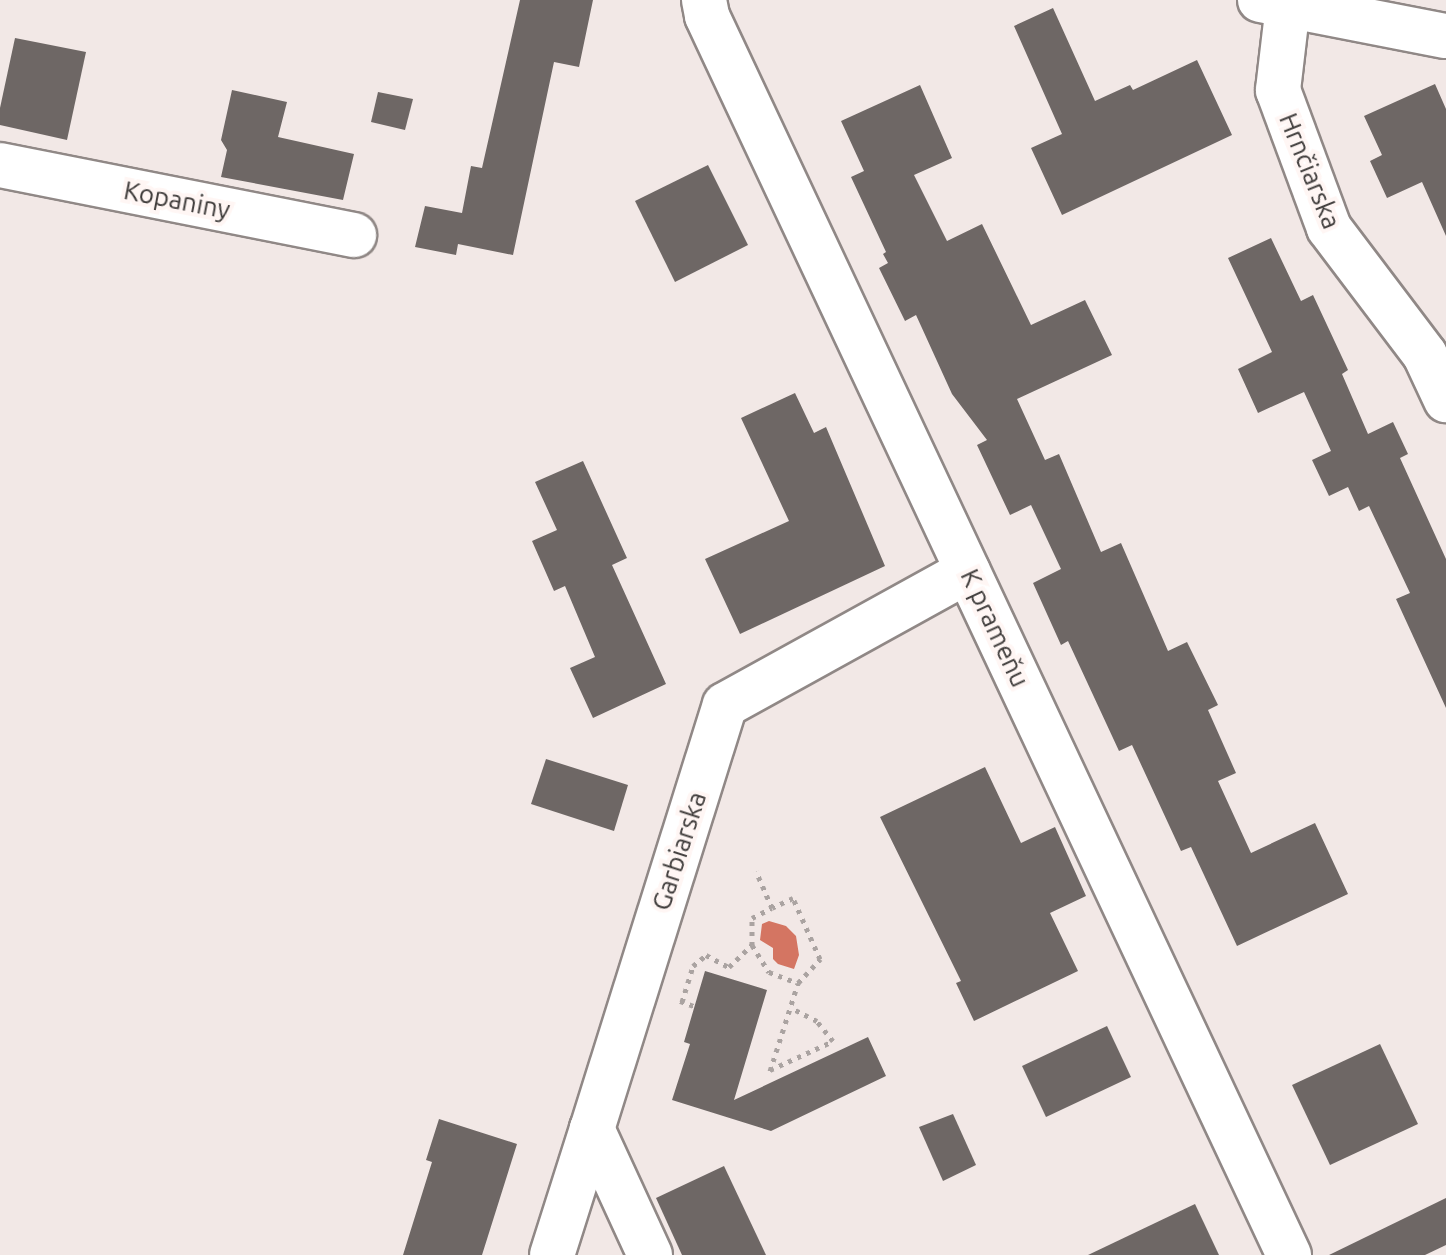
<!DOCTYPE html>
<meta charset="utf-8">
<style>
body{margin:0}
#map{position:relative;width:1446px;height:1255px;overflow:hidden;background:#f2e8e6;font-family:Ubuntu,sans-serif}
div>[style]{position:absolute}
.water>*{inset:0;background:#d47562}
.building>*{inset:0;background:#6e6765}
.path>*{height:5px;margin-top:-2.5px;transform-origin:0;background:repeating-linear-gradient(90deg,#aaa3a1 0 4px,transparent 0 10px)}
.roads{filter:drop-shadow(2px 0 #908886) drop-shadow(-2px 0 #908886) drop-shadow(0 2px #908886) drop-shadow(0 -2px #908886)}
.minor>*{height:44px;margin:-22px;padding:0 22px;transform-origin:22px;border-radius:22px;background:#fff}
span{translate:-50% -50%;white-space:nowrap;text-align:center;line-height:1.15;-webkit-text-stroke:8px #fff6f4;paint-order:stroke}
.street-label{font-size:26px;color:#3d3a39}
</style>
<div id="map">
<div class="water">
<i style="clip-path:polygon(769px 921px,786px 926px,796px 936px,799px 955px,794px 969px,778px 964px,773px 959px,773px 948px,760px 940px,762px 924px)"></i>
</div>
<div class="building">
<i style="clip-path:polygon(520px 0,593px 0,579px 67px,554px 62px,513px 255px,458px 244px,456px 255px,415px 247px,425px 206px,462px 213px,471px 166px,482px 168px)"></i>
<i style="clip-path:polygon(1053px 8px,1095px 101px,1130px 85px,1133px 90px,1197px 60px,1232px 135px,1062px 215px,1031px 148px,1062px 134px,1014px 26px)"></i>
<i style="clip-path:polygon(15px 38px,86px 52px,67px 140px,0 125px,0 108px)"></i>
<i style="clip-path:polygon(1435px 84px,1446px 109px,1446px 236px,1422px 182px,1387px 198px,1370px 161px,1382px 155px,1364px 116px)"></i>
<i style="clip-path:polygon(920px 85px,952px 158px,914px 175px,947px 241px,982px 224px,1031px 325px,1085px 300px,1112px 355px,1017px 399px,1045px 460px,1059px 454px,1101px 552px,1121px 543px,1168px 651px,1187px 642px,1218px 705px,1208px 710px,1236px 773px,1218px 781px,1251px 853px,1315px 823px,1348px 894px,1237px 946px,1191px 847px,1181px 851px,1132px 745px,1119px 751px,1068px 641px,1061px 645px,1033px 583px,1061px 569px,1031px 505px,1010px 515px,977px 445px,987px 440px,952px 394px,916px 315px,905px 321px,879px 268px,888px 263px,883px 254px,886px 252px,851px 177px,864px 171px,841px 121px)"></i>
<i style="clip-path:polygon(232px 90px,287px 102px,278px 137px,354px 154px,343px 200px,221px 177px,227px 150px,221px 140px)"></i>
<i style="clip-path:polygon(378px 92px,413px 99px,405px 130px,371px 122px)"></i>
<i style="clip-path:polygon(708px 165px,748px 245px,675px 282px,635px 201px)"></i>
<i style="clip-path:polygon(1271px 238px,1301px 301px,1313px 295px,1348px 370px,1342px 374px,1368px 434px,1393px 422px,1408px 454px,1400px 458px,1446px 559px,1446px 708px,1396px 599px,1410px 593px,1369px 506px,1359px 511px,1348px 487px,1329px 496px,1312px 460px,1331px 451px,1304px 392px,1258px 413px,1238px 369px,1272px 352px,1228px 258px)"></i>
<i style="clip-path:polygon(795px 393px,814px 433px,826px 427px,885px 566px,740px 634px,705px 559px,789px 521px,741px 418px)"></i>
<i style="clip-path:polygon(583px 461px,627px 558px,612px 565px,666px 684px,593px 718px,570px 668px,595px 657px,565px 586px,554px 591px,532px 541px,557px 530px,535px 482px)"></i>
<i style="clip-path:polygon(546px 759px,628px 785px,614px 831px,531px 804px)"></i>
<i style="clip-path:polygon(985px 767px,1021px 843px,1055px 827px,1086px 896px,1050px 913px,1078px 971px,974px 1021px,956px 983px,961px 981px,880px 817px)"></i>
<i style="clip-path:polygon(705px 971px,767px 990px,734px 1100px,868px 1037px,886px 1076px,771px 1131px,672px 1100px,690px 1044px,684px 1042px)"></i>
<i style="clip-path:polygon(1107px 1026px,1131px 1077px,1046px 1117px,1022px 1066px)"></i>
<i style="clip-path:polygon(1380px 1044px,1418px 1124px,1330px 1165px,1292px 1085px)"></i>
<i style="clip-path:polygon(953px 1114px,976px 1165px,943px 1181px,919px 1127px)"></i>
<i style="clip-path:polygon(439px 1119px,517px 1144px,482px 1255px,403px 1255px,432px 1162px,426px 1160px)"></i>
<i style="clip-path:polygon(724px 1166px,766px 1255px,682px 1255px,656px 1198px)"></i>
<i style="clip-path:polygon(1446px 1198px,1446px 1245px,1425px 1255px,1329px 1255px)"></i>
<i style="clip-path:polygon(1195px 1204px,1219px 1255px,1088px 1255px)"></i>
</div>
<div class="path">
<i style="left:752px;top:945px;width:32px;rotate:58deg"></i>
<i style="left:769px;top:972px;width:31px;rotate:21deg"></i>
<i style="left:680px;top:1001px;width:15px;rotate:20deg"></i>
<i style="left:682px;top:1002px;width:38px;rotate:-73deg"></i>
<i style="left:693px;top:966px;width:17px;rotate:-40deg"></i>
<i style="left:706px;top:955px;width:26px;rotate:28deg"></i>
<i style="left:729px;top:967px;width:32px;rotate:-44deg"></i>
<i style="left:752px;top:945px;width:27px;rotate:-90deg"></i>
<i style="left:752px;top:918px;width:22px;rotate:-27deg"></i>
<i style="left:772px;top:908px;width:40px;rotate:-113.4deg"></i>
<i style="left:770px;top:1070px;width:69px;rotate:-24.7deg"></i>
<i style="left:833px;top:1041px;width:26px;rotate:-129deg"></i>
<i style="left:817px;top:1021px;width:30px;rotate:-153deg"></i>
<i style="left:770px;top:1071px;width:92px;rotate:-72.3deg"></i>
<i style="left:798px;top:983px;width:33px;rotate:-47deg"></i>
<i style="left:820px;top:959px;width:67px;rotate:-113.9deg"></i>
<i style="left:793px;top:898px;width:23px;rotate:155deg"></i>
</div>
<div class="roads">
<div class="minor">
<i style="left:704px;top:0;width:16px;rotate:79deg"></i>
<i style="left:707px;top:16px;width:1369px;rotate:64.84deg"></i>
<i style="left:1260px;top:0;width:189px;rotate:11deg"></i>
<i style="left:1288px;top:5px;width:86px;rotate:96.7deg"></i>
<i style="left:1278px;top:90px;width:147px;rotate:69.7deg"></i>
<i style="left:1329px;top:228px;width:159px;rotate:52.9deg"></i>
<i style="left:1425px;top:355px;width:50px;rotate:65deg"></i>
<i style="left:0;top:165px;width:361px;rotate:11.2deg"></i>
<i style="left:552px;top:1255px;width:132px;rotate:-72.4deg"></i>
<i style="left:650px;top:1255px;width:139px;rotate:-114.7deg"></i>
<i style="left:592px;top:1129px;width:444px;rotate:-72.6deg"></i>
<i style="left:725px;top:705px;width:277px;rotate:-28.9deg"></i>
</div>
</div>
<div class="street-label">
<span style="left:1310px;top:171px;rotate:68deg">Hrnčiarska</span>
<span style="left:177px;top:200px;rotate:11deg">Kopaniny</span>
<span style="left:995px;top:628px;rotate:65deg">K prameňu</span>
<span style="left:679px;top:851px;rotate:-72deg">Garbiarska</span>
</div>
</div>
